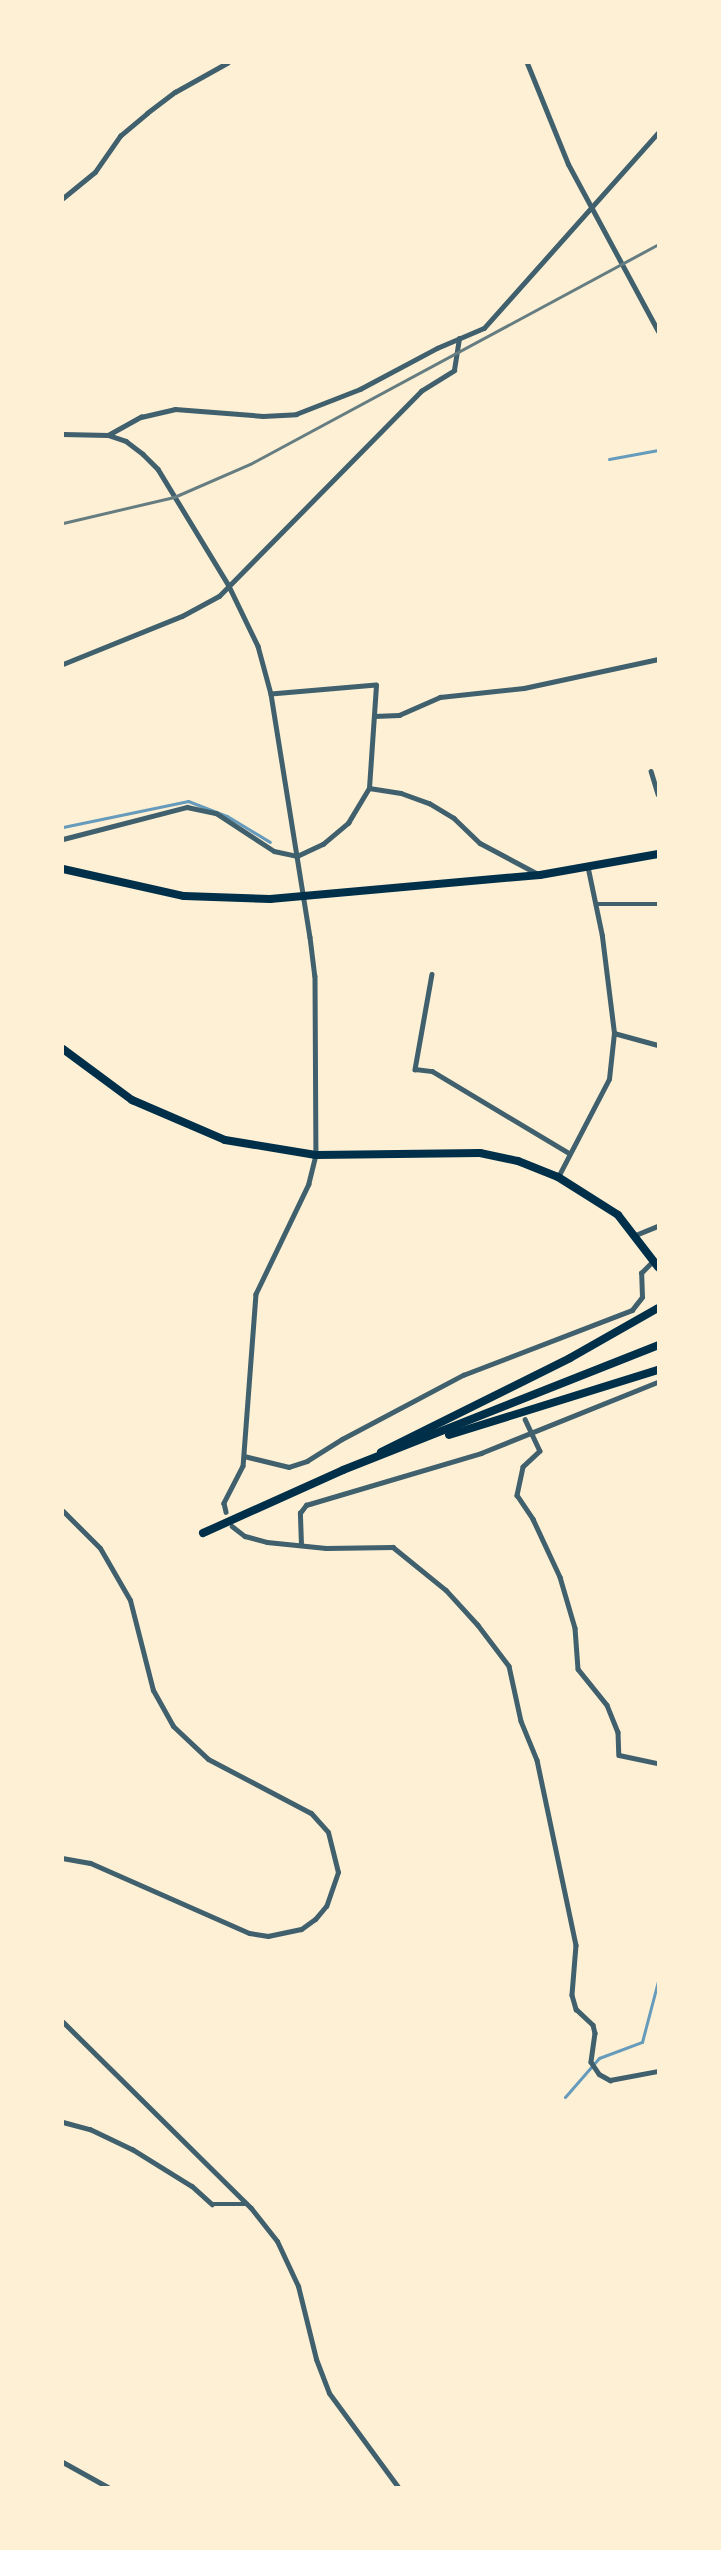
<!DOCTYPE html>
<style>
body{margin:0}
#map{position:relative;width:721px;height:2550px;overflow:hidden;background:#fdf0d5;font-family:"Work Sans",sans-serif}
div>[style]{position:absolute}
.stream>*{height:3px;margin:-1.5px;padding:0 1.5px;transform-origin:1.5px;border-radius:1.5px;background:#669bbc}
.minor>*{height:4.5px;margin:-2.25px;padding:0 2.25px;transform-origin:2.25px;border-radius:2.25px;background:#3f606c}
.tertiary>*{height:5px;margin:-2.5px;padding:0 2.5px;transform-origin:2.5px;border-radius:2.5px;background:#3f606c}
.trunk>*{height:8px;margin:-4px;padding:0 4px;transform-origin:4px;border-radius:4px;background:#003049}
.motorway>*{height:8px;margin:-4px;padding:0 4px;transform-origin:4px;border-radius:4px;background:#003049}
.rail>*{height:3px;margin:-1.5px;padding:0 1.5px;transform-origin:1.5px;border-radius:1.5px;background:#657d81}
span{translate:-50% -50%;white-space:nowrap;text-align:center;line-height:1.15;-webkit-text-stroke:5px #fdf0d5;paint-order:stroke}
.frame{position:absolute;inset:0;border:64px solid #fdf0d5;pointer-events:none}
</style>
<div id="map">
<div class="stream">
<i style="left:609px;top:459px;width:50px;rotate:-10.4deg"></i>
<i style="left:63px;top:827px;width:128px;rotate:-11.7deg"></i>
<i style="left:188px;top:801px;width:42px;rotate:21deg"></i>
<i style="left:227px;top:816px;width:50px;rotate:31.2deg"></i>
<i style="left:565px;top:2097px;width:52px;rotate:-48.9deg"></i>
<i style="left:599px;top:2058px;width:46px;rotate:-20.4deg"></i>
<i style="left:642px;top:2042px;width:63px;rotate:-75.3deg"></i>
</div>
<div class="minor">
<i style="left:63px;top:198px;width:41px;rotate:-39.1deg"></i>
<i style="left:95px;top:172px;width:44px;rotate:-55.2deg"></i>
<i style="left:120px;top:136px;width:35px;rotate:-40deg"></i>
<i style="left:147px;top:113px;width:35px;rotate:-37deg"></i>
<i style="left:175px;top:92px;width:60px;rotate:-29.1deg"></i>
<i style="left:63px;top:434px;width:45px;rotate:1.3deg"></i>
<i style="left:108px;top:435px;width:19px;rotate:18deg"></i>
<i style="left:126px;top:441px;width:21px;rotate:37deg"></i>
<i style="left:143px;top:454px;width:21px;rotate:45deg"></i>
<i style="left:158px;top:469px;width:137px;rotate:58.7deg"></i>
<i style="left:229px;top:586px;width:67px;rotate:64.2deg"></i>
<i style="left:258px;top:646px;width:50px;rotate:74.8deg"></i>
<i style="left:271px;top:694px;width:246px;rotate:80.9deg"></i>
<i style="left:310px;top:937px;width:39px;rotate:83deg"></i>
<i style="left:315px;top:976px;width:179px;rotate:89.7deg"></i>
<i style="left:316px;top:1155px;width:30px;rotate:104deg"></i>
<i style="left:309px;top:1184px;width:122px;rotate:115.7deg"></i>
<i style="left:256px;top:1294px;width:172px;rotate:94.3deg"></i>
<i style="left:243px;top:1466px;width:42px;rotate:117.2deg"></i>
<i style="left:224px;top:1503px;width:9px;rotate:77deg"></i>
<i style="left:108px;top:435px;width:38px;rotate:-29deg"></i>
<i style="left:141px;top:417px;width:35px;rotate:-13deg"></i>
<i style="left:175px;top:409px;width:88px;rotate:4.5deg"></i>
<i style="left:263px;top:416px;width:33px;rotate:-3deg"></i>
<i style="left:296px;top:414px;width:69px;rotate:-21.3deg"></i>
<i style="left:360px;top:389px;width:87px;rotate:-28deg"></i>
<i style="left:437px;top:348px;width:51px;rotate:-23.1deg"></i>
<i style="left:484px;top:328px;width:261px;rotate:-48.3deg"></i>
<i style="left:63px;top:664px;width:128px;rotate:-22deg"></i>
<i style="left:182px;top:616px;width:42px;rotate:-28.4deg"></i>
<i style="left:219px;top:596px;width:288px;rotate:-45.4deg"></i>
<i style="left:421px;top:391px;width:39px;rotate:-32deg"></i>
<i style="left:454px;top:370px;width:32px;rotate:-81deg"></i>
<i style="left:374px;top:716px;width:25px;rotate:-2deg"></i>
<i style="left:399px;top:715px;width:45px;rotate:-23.7deg"></i>
<i style="left:440px;top:697px;width:84px;rotate:-6.1deg"></i>
<i style="left:524px;top:688px;width:137px;rotate:-12.2deg"></i>
<i style="left:651px;top:771px;width:24px;rotate:73deg"></i>
<i style="left:369px;top:788px;width:32px;rotate:9deg"></i>
<i style="left:401px;top:793px;width:30px;rotate:20deg"></i>
<i style="left:429px;top:803px;width:29px;rotate:31deg"></i>
<i style="left:454px;top:818px;width:36px;rotate:44deg"></i>
<i style="left:480px;top:843px;width:68px;rotate:28.1deg"></i>
<i style="left:63px;top:839px;width:128px;rotate:-14.5deg"></i>
<i style="left:187px;top:807px;width:30px;rotate:12deg"></i>
<i style="left:216px;top:813px;width:69px;rotate:33.2deg"></i>
<i style="left:274px;top:851px;width:24px;rotate:12deg"></i>
<i style="left:297px;top:856px;width:29px;rotate:-25deg"></i>
<i style="left:323px;top:844px;width:33px;rotate:-40deg"></i>
<i style="left:348px;top:823px;width:41px;rotate:-59deg"></i>
<i style="left:369px;top:788px;width:103px;rotate:-86.1deg"></i>
<i style="left:376px;top:685px;width:105px;rotate:175.1deg"></i>
<i style="left:597px;top:904px;width:61px"></i>
<i style="left:432px;top:974px;width:97px;rotate:100.1deg"></i>
<i style="left:415px;top:1069px;width:17px;rotate:7deg"></i>
<i style="left:432px;top:1071px;width:160px;rotate:30.9deg"></i>
<i style="left:614px;top:1033px;width:46px;rotate:15.3deg"></i>
<i style="left:558px;top:1177px;width:110px;rotate:-62.5deg"></i>
<i style="left:609px;top:1079px;width:46px;rotate:-83.8deg"></i>
<i style="left:614px;top:1033px;width:98px;rotate:-97.1deg"></i>
<i style="left:602px;top:936px;width:68px;rotate:-101.8deg"></i>
<i style="left:633px;top:1236px;width:27px;rotate:-22deg"></i>
<i style="left:525px;top:1419px;width:35px;rotate:65deg"></i>
<i style="left:540px;top:1451px;width:23px;rotate:137deg"></i>
<i style="left:523px;top:1467px;width:29px;rotate:102deg"></i>
<i style="left:517px;top:1495px;width:29px;rotate:56deg"></i>
<i style="left:533px;top:1519px;width:64px;rotate:65deg"></i>
<i style="left:560px;top:1577px;width:53px;rotate:73.6deg"></i>
<i style="left:575px;top:1628px;width:41px;rotate:85.8deg"></i>
<i style="left:578px;top:1669px;width:46px;rotate:51.1deg"></i>
<i style="left:607px;top:1705px;width:29px;rotate:68deg"></i>
<i style="left:618px;top:1732px;width:23px;rotate:88deg"></i>
<i style="left:619px;top:1755px;width:40px;rotate:12deg"></i>
<i style="left:244px;top:1456px;width:46px;rotate:13.7deg"></i>
<i style="left:289px;top:1467px;width:19px;rotate:-18deg"></i>
<i style="left:307px;top:1461px;width:41px;rotate:-32.2deg"></i>
<i style="left:342px;top:1439px;width:137px;rotate:-27.9deg"></i>
<i style="left:463px;top:1375px;width:181px;rotate:-21deg"></i>
<i style="left:632px;top:1310px;width:16px;rotate:-52deg"></i>
<i style="left:642px;top:1297px;width:24px;rotate:-92deg"></i>
<i style="left:641px;top:1273px;width:17px;rotate:-45deg"></i>
<i style="left:232px;top:1526px;width:16px;rotate:38deg"></i>
<i style="left:245px;top:1536px;width:23px;rotate:15deg"></i>
<i style="left:267px;top:1542px;width:59px;rotate:5.8deg"></i>
<i style="left:326px;top:1548px;width:67px;rotate:-0.9deg"></i>
<i style="left:393px;top:1547px;width:68px;rotate:39.1deg"></i>
<i style="left:446px;top:1590px;width:47px;rotate:47.6deg"></i>
<i style="left:478px;top:1625px;width:51px;rotate:52.9deg"></i>
<i style="left:509px;top:1666px;width:56px;rotate:77.7deg"></i>
<i style="left:521px;top:1721px;width:42px;rotate:67.7deg"></i>
<i style="left:537px;top:1760px;width:189px;rotate:78.1deg"></i>
<i style="left:576px;top:1945px;width:50px;rotate:94.6deg"></i>
<i style="left:572px;top:1995px;width:15px;rotate:74deg"></i>
<i style="left:576px;top:2009px;width:23px;rotate:43deg"></i>
<i style="left:593px;top:2025px;width:8px;rotate:76deg"></i>
<i style="left:595px;top:2033px;width:29px;rotate:98deg"></i>
<i style="left:591px;top:2062px;width:14px;rotate:56deg"></i>
<i style="left:599px;top:2074px;width:13px;rotate:29deg"></i>
<i style="left:610px;top:2080px;width:49px;rotate:-10.6deg"></i>
<i style="left:301px;top:1545px;width:32px;rotate:-92deg"></i>
<i style="left:300px;top:1513px;width:10px;rotate:-53deg"></i>
<i style="left:306px;top:1505px;width:183px;rotate:-16.5deg"></i>
<i style="left:481px;top:1453px;width:191px;rotate:-21.9deg"></i>
<i style="left:63px;top:2122px;width:28px;rotate:15deg"></i>
<i style="left:90px;top:2129px;width:47px;rotate:25.5deg"></i>
<i style="left:132px;top:2149px;width:70px;rotate:31.7deg"></i>
<i style="left:192px;top:2186px;width:27px;rotate:42deg"></i>
<i style="left:212px;top:2204px;width:35px"></i>
<i style="left:63px;top:2462px;width:51px;rotate:29.1deg"></i>
</div>
<div class="tertiary">
<i style="left:527px;top:63px;width:109px;rotate:67.9deg"></i>
<i style="left:568px;top:164px;width:190px;rotate:61.7deg"></i>
<i style="left:63px;top:1511px;width:52px;rotate:45deg"></i>
<i style="left:100px;top:1548px;width:60px;rotate:60deg"></i>
<i style="left:130px;top:1600px;width:93px;rotate:75.7deg"></i>
<i style="left:153px;top:1690px;width:41px;rotate:60.9deg"></i>
<i style="left:173px;top:1726px;width:48px;rotate:43.3deg"></i>
<i style="left:208px;top:1759px;width:116px;rotate:27.7deg"></i>
<i style="left:311px;top:1813px;width:25px;rotate:48deg"></i>
<i style="left:328px;top:1832px;width:41px;rotate:76deg"></i>
<i style="left:338px;top:1872px;width:36px;rotate:109deg"></i>
<i style="left:326px;top:1906px;width:17px;rotate:130deg"></i>
<i style="left:315px;top:1919px;width:17px;rotate:144deg"></i>
<i style="left:301px;top:1929px;width:34px;rotate:168deg"></i>
<i style="left:268px;top:1936px;width:19px;rotate:-171deg"></i>
<i style="left:249px;top:1933px;width:174px;rotate:-156.2deg"></i>
<i style="left:90px;top:1863px;width:27px;rotate:-170deg"></i>
<i style="left:63px;top:2022px;width:264px;rotate:44.7deg"></i>
<i style="left:251px;top:2208px;width:42px;rotate:51.8deg"></i>
<i style="left:277px;top:2241px;width:50px;rotate:65deg"></i>
<i style="left:298px;top:2286px;width:75px;rotate:76.1deg"></i>
<i style="left:316px;top:2359px;width:36px;rotate:69deg"></i>
<i style="left:329px;top:2393px;width:117px;rotate:53.7deg"></i>
</div>
<div class="trunk">
<i style="left:63px;top:869px;width:124px;rotate:12.6deg"></i>
<i style="left:184px;top:896px;width:86px;rotate:2deg"></i>
<i style="left:270px;top:899px;width:271px;rotate:-5.1deg"></i>
<i style="left:540px;top:875px;width:120px;rotate:-10.1deg"></i>
<i style="left:63px;top:1049px;width:86px;rotate:36.5deg"></i>
<i style="left:132px;top:1100px;width:101px;rotate:23.3deg"></i>
<i style="left:225px;top:1140px;width:92px;rotate:9.4deg"></i>
<i style="left:316px;top:1155px;width:164px;rotate:-0.7deg"></i>
<i style="left:480px;top:1153px;width:39px;rotate:12deg"></i>
<i style="left:518px;top:1161px;width:43px;rotate:21.8deg"></i>
<i style="left:558px;top:1177px;width:71px;rotate:32.3deg"></i>
<i style="left:618px;top:1215px;width:66px;rotate:52.4deg"></i>
</div>
<div class="motorway">
<i style="left:449px;top:1435px;width:219px;rotate:-17.3deg"></i>
<i style="left:381px;top:1452px;width:211px;rotate:-26.4deg"></i>
<i style="left:570px;top:1358px;width:101px;rotate:-29.6deg"></i>
<i style="left:203px;top:1533px;width:154px;rotate:-24.2deg"></i>
<i style="left:343px;top:1470px;width:339px;rotate:-21.6deg"></i>
</div>
<div class="rail">
<i style="left:63px;top:523px;width:114px;rotate:-13.2deg"></i>
<i style="left:174px;top:497px;width:83px;rotate:-23.5deg"></i>
<i style="left:250px;top:464px;width:464px;rotate:-28.3deg"></i>
</div>
<div class="frame"></div>
</div>
